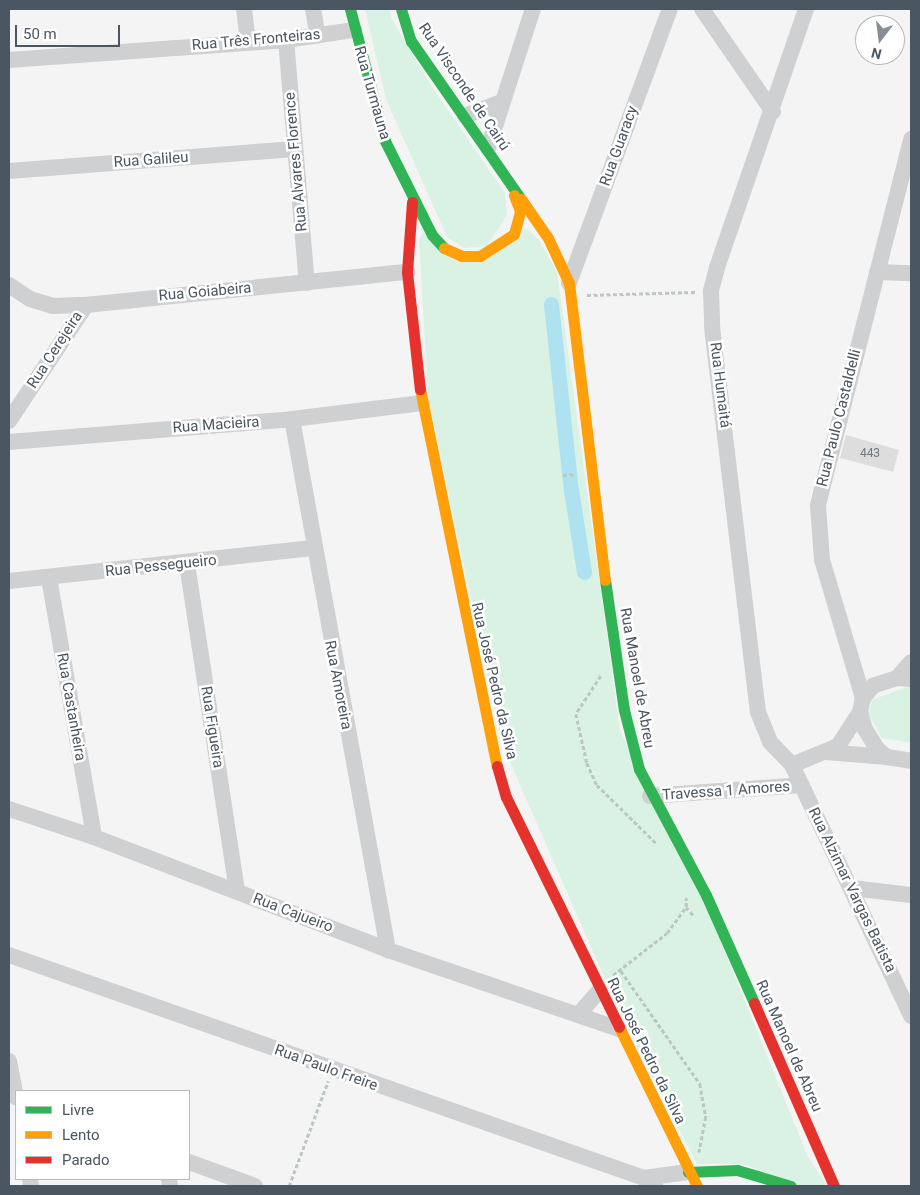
<!DOCTYPE html>
<meta charset="utf-8">
<style>
body{margin:0}
#map{position:relative;width:920px;height:1195px;overflow:hidden;background:#f4f4f4;font-family:Roboto,sans-serif}
div>[style]{position:absolute}
.green>*{inset:0;background:#d9f2e3}
.canal>*{height:15px;margin:-7.5px;padding:0 7.5px;transform-origin:7.5px;border-radius:7.5px;background:#aee2f0}
.building>*{inset:0;background:#ddddde}
.path>*{height:2.5px;margin-top:-1.25px;transform-origin:0;background:repeating-linear-gradient(90deg,#bcc7c4 0 4px,transparent 0 6.5px)}
.street>*{height:16px;margin:-8px;padding:0 8px;transform-origin:8px;border-radius:8px;background:#ced0d2}
.fast>*{height:11px;margin:-5.5px;padding:0 5.5px;transform-origin:5.5px;border-radius:5.5px;background:#30b455}
.slow>*{height:11px;margin:-5.5px;padding:0 5.5px;transform-origin:5.5px;border-radius:5.5px;background:#ff9f0a}
.jam>*{height:11px;margin:-5.5px;padding:0 5.5px;transform-origin:5.5px;border-radius:5.5px;background:#e5322d}
span{translate:-50% -50%;white-space:nowrap;text-align:center;line-height:1.15;-webkit-text-stroke:5px #fff;paint-order:stroke}
.number-label{font-size:12px;color:#707881}
.number-label span{-webkit-text-stroke-width:0}
.street-label{font-size:15px;color:#4a5661}
.frame{position:absolute;inset:0;border:10px solid #4a5661;pointer-events:none}
.legend{position:absolute;left:15px;top:1090px;width:175px;height:90px;box-sizing:border-box;background:#fff;border:1px solid #b7bbc0;margin:0;padding:6px 9px;list-style:none;font-size:15px;color:#4a5661}
.legend li{display:flex;align-items:center;gap:10px;height:25px}
.legend b{width:25px;border:1px solid #b7bbc0}
.north{position:absolute;left:855px;top:15px;width:50px;height:50px;box-sizing:border-box;background:#fff;border:1px solid #b7bbc0;border-radius:50%;rotate:195deg;font-size:14px;font-weight:700;line-height:20px;text-align:center;color:#4a5661}
.north::after{content:'';display:block;margin:auto;width:18px;height:22px;background:#868d94;clip-path:polygon(50% 0,100% 100%,50% 72%,0 100%)}
.scale{position:absolute;left:15px;top:25px;width:105px;height:22px;box-sizing:border-box;border:2px solid #4a5661;border-top:0;padding-left:6px;font-size:15px;line-height:18px;white-space:nowrap;color:#4a5661;-webkit-text-stroke:4px #fff;paint-order:stroke}
</style>
<div id="map">
<div class="green">
<i style="clip-path:polygon(365px 9px,390px 9px,391px 18px,434px 90px,505px 193px,507px 215px,487px 246px,464px 248px,447px 237px,386px 99px)"></i>
<i style="clip-path:polygon(527px 228px,539px 240px,557px 272px,620px 731px,714px 925px,808px 1157px,827px 1186px,802px 1186px,743px 1164px,697px 1164px,621px 1016px,501px 741px,428px 395px,419px 239px,423px 232px,457px 260px)"></i>
<i style="clip-path:polygon(911px 685px,911px 743px,882px 738px,869px 714px,872px 700px)"></i>
</div>
<div class="canal">
<i style="left:551px;top:304px;width:187px;rotate:83.9deg"></i>
<i style="left:571px;top:490px;width:83px;rotate:81deg"></i>
</div>
<div class="building">
<i style="clip-path:polygon(846px 435px,899px 450px,893px 472px,840px 458px)"></i>
</div>
<div class="path">
<i style="left:587px;top:295px;width:110px;rotate:-1.6deg"></i>
<i style="left:563px;top:475px;width:11px;rotate:-5deg"></i>
<i style="left:601px;top:676px;width:45px;rotate:123.3deg"></i>
<i style="left:576px;top:714px;width:50px;rotate:77.3deg"></i>
<i style="left:587px;top:763px;width:24px;rotate:66deg"></i>
<i style="left:597px;top:785px;width:84px;rotate:44.5deg"></i>
<i style="left:686px;top:907px;width:13px;rotate:48deg"></i>
<i style="left:621px;top:971px;width:138px;rotate:55deg"></i>
<i style="left:700px;top:1084px;width:34px;rotate:80deg"></i>
<i style="left:706px;top:1117px;width:36px;rotate:101deg"></i>
<i style="left:613px;top:975px;width:68px;rotate:-37.9deg"></i>
<i style="left:667px;top:933px;width:32px;rotate:-54deg"></i>
<i style="left:686px;top:907px;width:9px;rotate:-90deg"></i>
<i style="left:289px;top:1186px;width:112px;rotate:-69.6deg"></i>
</div>
<div class="street">
<i style="left:244px;top:9px;width:32px;rotate:83deg"></i>
<i style="left:313px;top:9px;width:27px;rotate:80deg"></i>
<i style="left:702px;top:9px;width:125px;rotate:55.4deg"></i>
<i style="left:806px;top:9px;width:274px;rotate:109deg"></i>
<i style="left:717px;top:268px;width:24px;rotate:105deg"></i>
<i style="left:711px;top:291px;width:36px;rotate:88deg"></i>
<i style="left:712px;top:327px;width:388px;rotate:83.2deg"></i>
<i style="left:758px;top:712px;width:32px;rotate:68deg"></i>
<i style="left:770px;top:742px;width:32px;rotate:46deg"></i>
<i style="left:792px;top:765px;width:278px;rotate:64.6deg"></i>
<i style="left:286px;top:40px;width:244px;rotate:85.1deg"></i>
<i style="left:9px;top:60px;width:278px;rotate:-4.1deg"></i>
<i style="left:286px;top:40px;width:69px;rotate:-8.4deg"></i>
<i style="left:465px;top:116px;width:39px;rotate:-21deg"></i>
<i style="left:488px;top:148px;width:146px;rotate:-72.1deg"></i>
<i style="left:9px;top:171px;width:286px;rotate:-4.4deg"></i>
<i style="left:877px;top:272px;width:34px;rotate:2deg"></i>
<i style="left:569px;top:283px;width:292px;rotate:-69.8deg"></i>
<i style="left:9px;top:285px;width:25px;rotate:34deg"></i>
<i style="left:30px;top:299px;width:24px;rotate:17deg"></i>
<i style="left:53px;top:306px;width:33px;rotate:-2deg"></i>
<i style="left:86px;top:305px;width:323px;rotate:-5.9deg"></i>
<i style="left:292px;top:419px;width:540px;rotate:79.75deg"></i>
<i style="left:9px;top:421px;width:139px;rotate:-56.4deg"></i>
<i style="left:9px;top:442px;width:284px;rotate:-4.6deg"></i>
<i style="left:292px;top:419px;width:131px;rotate:-7deg"></i>
<i style="left:187px;top:564px;width:331px;rotate:81.3deg"></i>
<i style="left:49px;top:578px;width:263px;rotate:80.1deg"></i>
<i style="left:9px;top:581px;width:305px;rotate:-6.2deg"></i>
<i style="left:897px;top:678px;width:21px;rotate:-49deg"></i>
<i style="left:911px;top:679px;width:14px;rotate:-176deg"></i>
<i style="left:897px;top:678px;width:25px;rotate:162deg"></i>
<i style="left:873px;top:686px;width:16px;rotate:130deg"></i>
<i style="left:863px;top:698px;width:14px;rotate:102deg"></i>
<i style="left:860px;top:712px;width:18px;rotate:74deg"></i>
<i style="left:865px;top:729px;width:23px;rotate:59deg"></i>
<i style="left:877px;top:749px;width:13px;rotate:39deg"></i>
<i style="left:887px;top:757px;width:24px;rotate:9deg"></i>
<i style="left:863px;top:698px;width:144px;rotate:-106.5deg"></i>
<i style="left:822px;top:560px;width:55px;rotate:-94.2deg"></i>
<i style="left:818px;top:505px;width:378px;rotate:-75.7deg"></i>
<i style="left:825px;top:752px;width:62px;rotate:4.6deg"></i>
<i style="left:792px;top:765px;width:50px;rotate:-22.4deg"></i>
<i style="left:838px;top:746px;width:40px;rotate:-57.1deg"></i>
<i style="left:650px;top:796px;width:152px;rotate:-4.1deg"></i>
<i style="left:9px;top:809px;width:89px;rotate:18.2deg"></i>
<i style="left:94px;top:837px;width:315px;rotate:21deg"></i>
<i style="left:388px;top:950px;width:244px;rotate:18.9deg"></i>
<i style="left:852px;top:888px;width:59px;rotate:6.8deg"></i>
<i style="left:9px;top:955px;width:673px;rotate:19.35deg"></i>
<i style="left:644px;top:1178px;width:14px;rotate:36deg"></i>
<i style="left:579px;top:1014px;width:32px;rotate:-49deg"></i>
<i style="left:9px;top:1061px;width:37px;rotate:79deg"></i>
<i style="left:189px;top:1162px;width:70px;rotate:20deg"></i>
<i style="left:644px;top:1178px;width:44px;rotate:-7.8deg"></i>
<i style="left:30px;top:1179px;width:7px;rotate:82deg"></i>
<i style="left:169px;top:1179px;width:7px;rotate:82deg"></i>
</div>
<div class="fast">
<i style="left:350px;top:9px;width:137px;rotate:75.1deg"></i>
<i style="left:385px;top:141px;width:105px;rotate:63.4deg"></i>
<i style="left:432px;top:235px;width:18px;rotate:47deg"></i>
<i style="left:401px;top:9px;width:34px;rotate:73deg"></i>
<i style="left:411px;top:41px;width:193px;rotate:55.2deg"></i>
<i style="left:605px;top:580px;width:131px;rotate:81.7deg"></i>
<i style="left:624px;top:710px;width:61px;rotate:75.7deg"></i>
<i style="left:639px;top:769px;width:143px;rotate:62deg"></i>
<i style="left:706px;top:895px;width:118px;rotate:66deg"></i>
<i style="left:688px;top:1172px;width:49px;rotate:-2.3deg"></i>
<i style="left:737px;top:1170px;width:56px;rotate:16.5deg"></i>
</div>
<div class="slow">
<i style="left:521px;top:199px;width:47px;rotate:55.3deg"></i>
<i style="left:548px;top:238px;width:50px;rotate:65deg"></i>
<i style="left:569px;top:283px;width:299px;rotate:83.1deg"></i>
<i style="left:444px;top:248px;width:20px;rotate:24deg"></i>
<i style="left:462px;top:256px;width:18px"></i>
<i style="left:480px;top:256px;width:40px;rotate:-32.9deg"></i>
<i style="left:514px;top:234px;width:24px;rotate:-75deg"></i>
<i style="left:520px;top:211px;width:17px;rotate:-111deg"></i>
<i style="left:420px;top:389px;width:385px;rotate:78.5deg"></i>
<i style="left:619px;top:1027px;width:177px;rotate:63.9deg"></i>
</div>
<div class="jam">
<i style="left:412px;top:202px;width:70px;rotate:94.1deg"></i>
<i style="left:407px;top:272px;width:118px;rotate:83.7deg"></i>
<i style="left:497px;top:766px;width:32px;rotate:74deg"></i>
<i style="left:506px;top:797px;width:256px;rotate:63.8deg"></i>
<i style="left:754px;top:1003px;width:200px;rotate:66.4deg"></i>
</div>
<div class="number-label">
<span style="left:870px;top:454px">443</span>
</div>
<div class="street-label">
<span style="left:256px;top:40px;rotate:-5deg">Rua Três Fronteiras</span>
<span style="left:464px;top:87px;rotate:56deg">Rua Visconde de Cairú</span>
<span style="left:372px;top:93px;rotate:74deg">Rua Turmauna</span>
<span style="left:619px;top:146px;rotate:-70deg">Rua Guaracy</span>
<span style="left:151px;top:160px;rotate:-4deg">Rua Galileu</span>
<span style="left:296px;top:162px;rotate:-95deg">Rua Alvares Florence</span>
<span style="left:205px;top:292px;rotate:-5deg">Rua Goiabeira</span>
<span style="left:55px;top:350px;rotate:-57deg">Rua Cerejeira</span>
<span style="left:720px;top:385px;rotate:83deg">Rua Humaitá</span>
<span style="left:839px;top:418px;rotate:-76deg">Rua Paulo Castaldelli</span>
<span style="left:216px;top:425px;rotate:-4deg">Rua Macieira</span>
<span style="left:161px;top:566px;rotate:-6deg">Rua Pessegueiro</span>
<span style="left:637px;top:678px;rotate:80deg">Rua Manoel de Abreu</span>
<span style="left:494px;top:681px;rotate:77deg">Rua José Pedro da Silva</span>
<span style="left:338px;top:685px;rotate:79deg">Rua Amoreira</span>
<span style="left:71px;top:707px;rotate:80deg">Rua Castanheira</span>
<span style="left:212px;top:727px;rotate:81deg">Rua Figueira</span>
<span style="left:726px;top:791px;rotate:-4deg">Travessa 1 Amores</span>
<span style="left:852px;top:890px;rotate:64deg">Rua Alzimar Vargas Batista</span>
<span style="left:293px;top:913px;rotate:21deg">Rua Cajueiro</span>
<span style="left:789px;top:1046px;rotate:66deg">Rua Manoel de Abreu</span>
<span style="left:646px;top:1051px;rotate:64deg">Rua José Pedro da Silva</span>
<span style="left:326px;top:1068px;rotate:20deg">Rua Paulo Freire</span>
</div>
<div class="frame"></div>
<ul class="legend">
<li><b style="height:6px;background:#30b455"></b>Livre</li>
<li><b style="height:6px;background:#ff9f0a"></b>Lento</li>
<li><b style="height:6px;background:#e5322d"></b>Parado</li>
</ul>
<div class="north">N</div>
<div class="scale">50 m</div>
</div>
